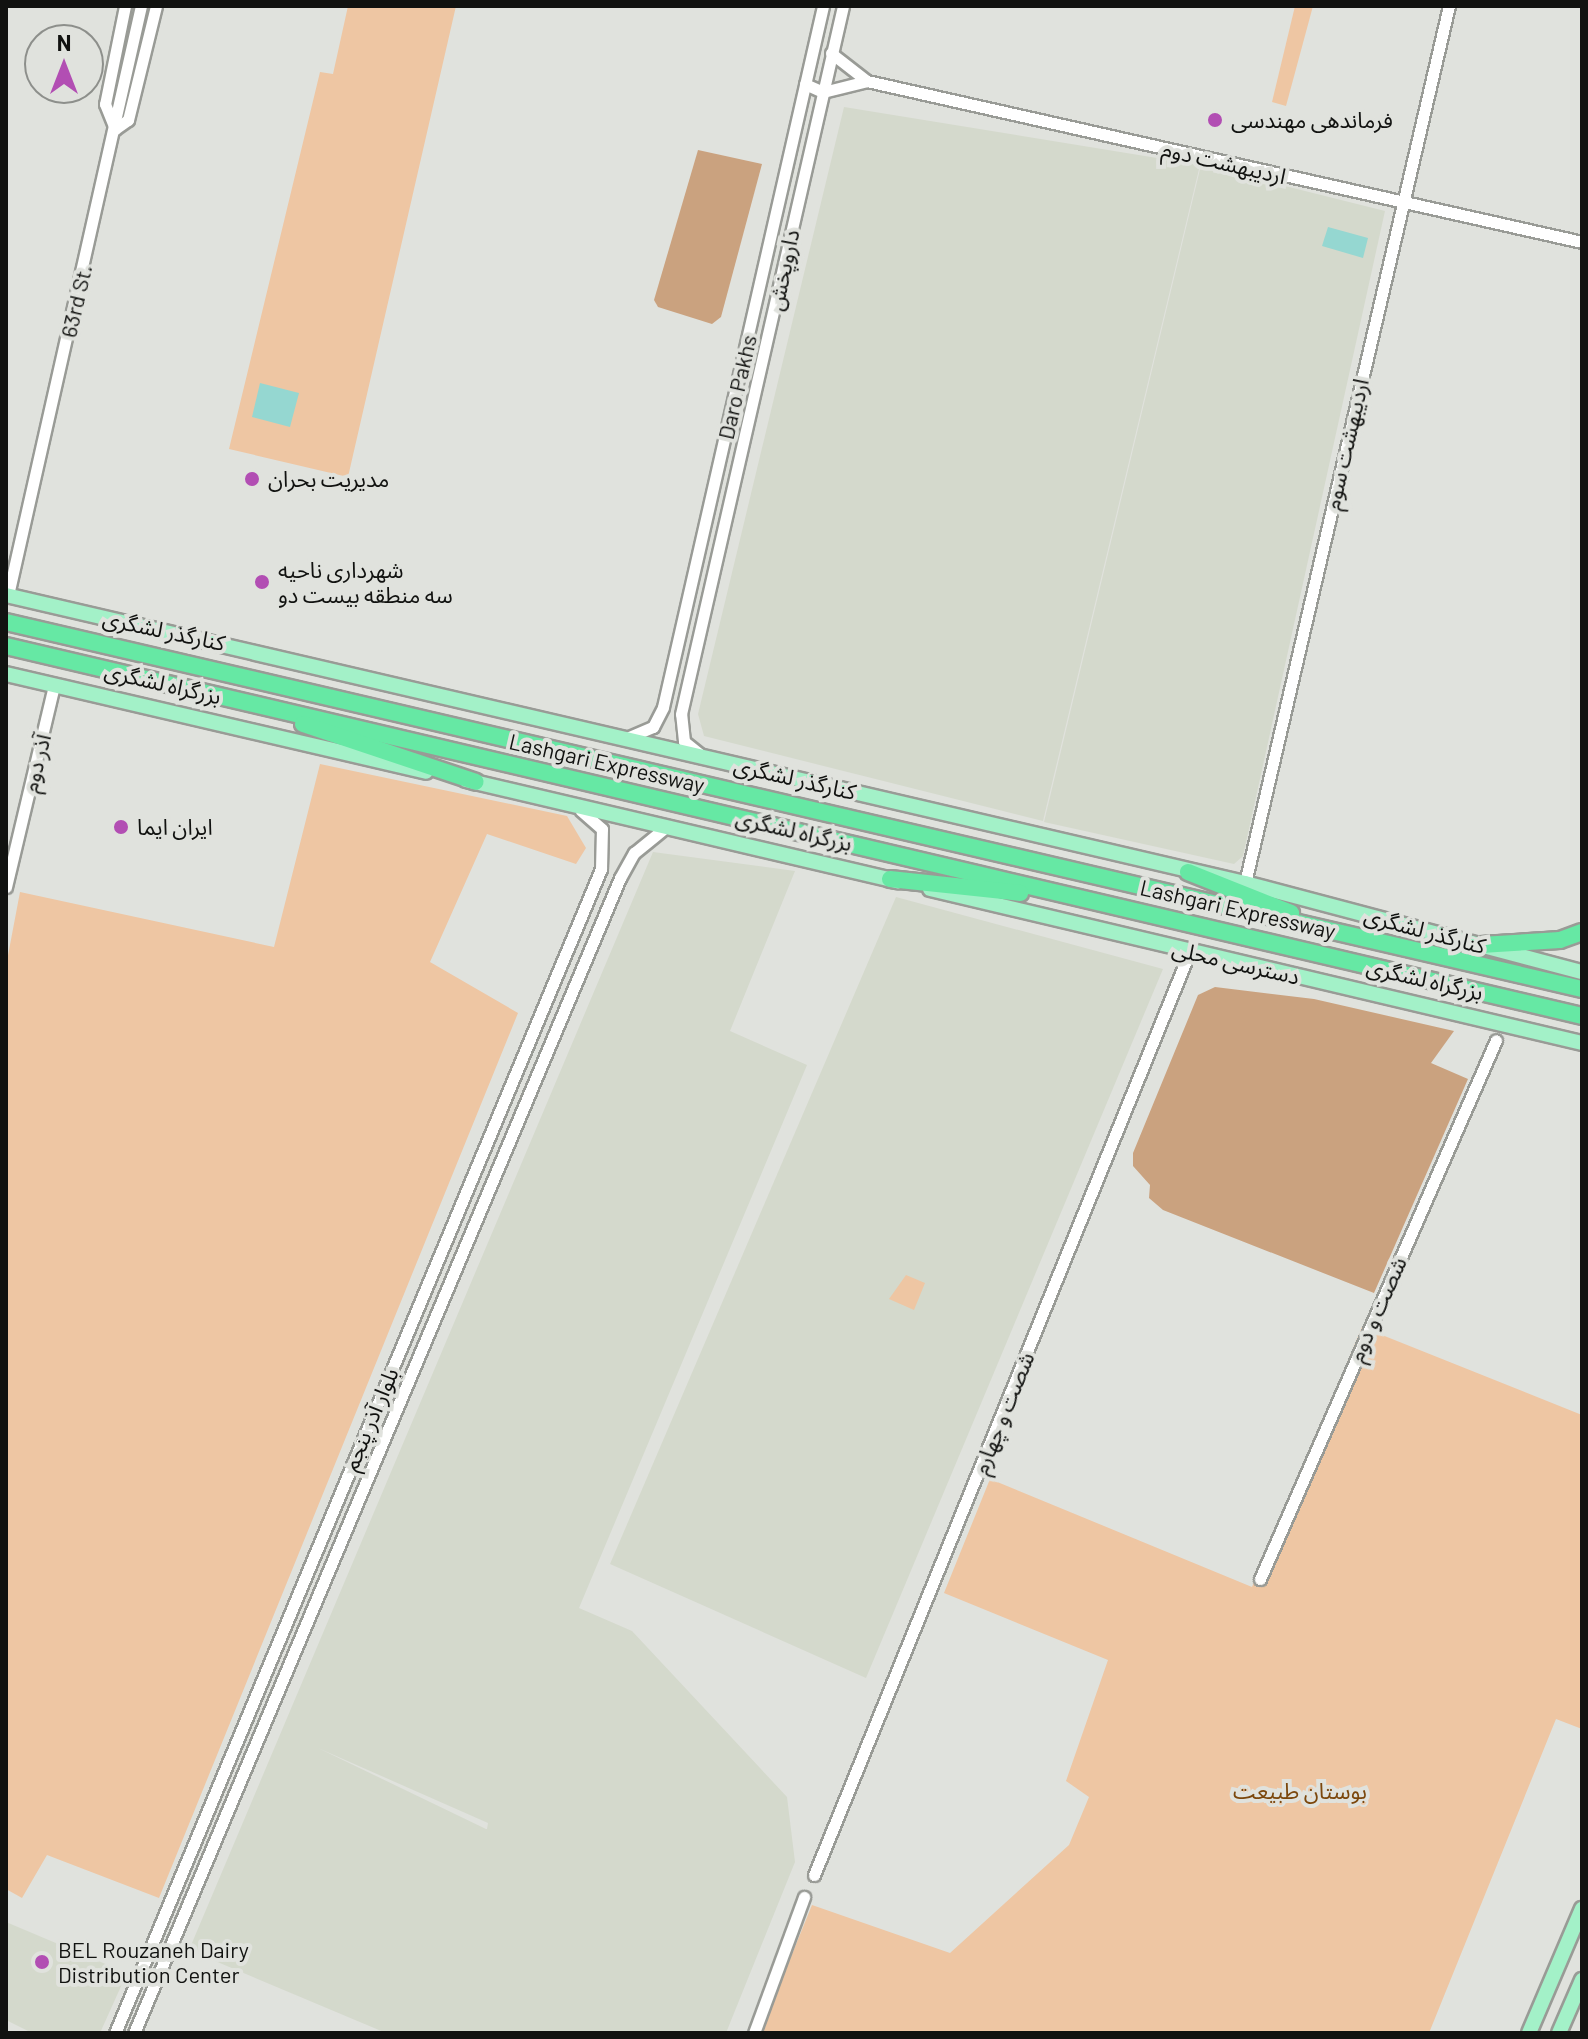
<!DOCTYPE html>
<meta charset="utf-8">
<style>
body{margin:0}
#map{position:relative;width:1588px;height:2039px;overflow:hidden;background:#e0e2dd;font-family:Barlow,"Noto Sans Arabic",sans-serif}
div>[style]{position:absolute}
.built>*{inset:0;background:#d4d9cc}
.green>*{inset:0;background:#eec6a3}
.forest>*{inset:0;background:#caa27f}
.water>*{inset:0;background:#95d7d1}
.roads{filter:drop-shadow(2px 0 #999b96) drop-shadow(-2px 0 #999b96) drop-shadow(0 2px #999b96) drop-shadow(0 -2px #999b96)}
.minor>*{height:11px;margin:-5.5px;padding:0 5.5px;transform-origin:5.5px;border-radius:5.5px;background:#fff}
.major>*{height:14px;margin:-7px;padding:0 7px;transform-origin:7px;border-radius:7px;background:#a3f1c8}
.highway>*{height:16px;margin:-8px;padding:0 8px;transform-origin:8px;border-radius:8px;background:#66e8a4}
.dots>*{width:22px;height:22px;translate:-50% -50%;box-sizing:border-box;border:4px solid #e0e2dd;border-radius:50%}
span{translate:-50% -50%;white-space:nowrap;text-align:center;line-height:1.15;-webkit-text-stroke:8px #e0e2dd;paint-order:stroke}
.poi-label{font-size:22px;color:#111210}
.left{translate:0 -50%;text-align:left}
.street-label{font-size:22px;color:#111210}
.park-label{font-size:22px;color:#7b470c}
.frame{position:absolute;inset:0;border:8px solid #111210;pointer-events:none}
.north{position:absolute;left:24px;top:24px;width:80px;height:80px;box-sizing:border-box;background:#e0e2dd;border:2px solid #8d8f8b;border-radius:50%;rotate:0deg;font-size:22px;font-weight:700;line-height:32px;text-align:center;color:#111210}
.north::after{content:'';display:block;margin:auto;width:28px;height:36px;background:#b24eb3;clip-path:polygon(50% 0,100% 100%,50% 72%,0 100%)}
</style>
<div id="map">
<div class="built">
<i style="clip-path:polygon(844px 107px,1200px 165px,1043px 821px,704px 736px,698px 714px)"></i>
<i style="clip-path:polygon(1201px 165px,1385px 211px,1243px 856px,1234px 864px,1044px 822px)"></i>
<i style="clip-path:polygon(evenodd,653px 852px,795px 871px,730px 1031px,807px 1065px,579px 1608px,632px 1631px,787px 1797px,795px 1862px,726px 2033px,386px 2033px,189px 1950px,653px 852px,318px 1748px,488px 1823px,487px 1829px,486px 1829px,318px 1748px)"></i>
<i style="clip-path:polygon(896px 897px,1163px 969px,866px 1678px,610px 1564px)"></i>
<i style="clip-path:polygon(6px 1922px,127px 1973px,100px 2033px,32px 2033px,6px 2020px)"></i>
</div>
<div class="green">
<i style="clip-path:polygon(348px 6px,456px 6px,348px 477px,229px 449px,320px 72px,333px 74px)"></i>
<i style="clip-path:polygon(1295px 6px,1313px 6px,1286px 106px,1272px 102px)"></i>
<i style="clip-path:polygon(320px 764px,567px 816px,586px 848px,576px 864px,487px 834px,430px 962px,518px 1013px,159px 1898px,47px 1855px,22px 1898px,6px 1889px,6px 966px,20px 892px,274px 947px)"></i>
<i style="clip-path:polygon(906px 1275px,925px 1283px,914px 1310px,889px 1299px)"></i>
<i style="clip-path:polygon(1362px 1327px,1582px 1415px,1582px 1729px,1556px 1719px,1429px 2033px,760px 2033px,812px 1905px,950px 1953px,1069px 1845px,1089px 1797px,1066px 1781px,1108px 1660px,944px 1593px,990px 1479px,1252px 1587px)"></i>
</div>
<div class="forest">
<i style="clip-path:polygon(698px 150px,762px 164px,721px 317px,712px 324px,658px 307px,654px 300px)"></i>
<i style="clip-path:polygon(1215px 987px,1314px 999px,1454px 1031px,1431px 1063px,1468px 1079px,1374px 1293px,1163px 1210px,1149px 1198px,1150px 1185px,1133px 1166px,1133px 1153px,1198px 995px)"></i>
</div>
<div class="water">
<i style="clip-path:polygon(1328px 227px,1368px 238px,1363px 258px,1322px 246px)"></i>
<i style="clip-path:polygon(260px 383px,299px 393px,290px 427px,252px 417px)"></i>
</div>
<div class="roads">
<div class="minor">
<i style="left:125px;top:6px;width:100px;rotate:101.5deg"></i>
<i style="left:105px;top:104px;width:27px;rotate:68deg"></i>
<i style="left:115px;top:129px;width:16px;rotate:-35deg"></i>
<i style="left:128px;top:120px;width:117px;rotate:-76.2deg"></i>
<i style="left:831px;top:53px;width:46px;rotate:37.9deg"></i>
<i style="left:805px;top:84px;width:20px;rotate:24deg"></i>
<i style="left:823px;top:92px;width:45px;rotate:-14deg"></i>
<i style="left:867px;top:81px;width:733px;rotate:12.69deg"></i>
<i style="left:8px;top:595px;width:604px;rotate:-77.28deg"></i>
<i style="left:629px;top:737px;width:26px;rotate:-23deg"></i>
<i style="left:653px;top:727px;width:22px;rotate:-63deg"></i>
<i style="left:663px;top:707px;width:719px;rotate:-77.14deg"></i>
<i style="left:701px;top:755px;width:22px;rotate:-141deg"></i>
<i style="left:684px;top:741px;width:27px;rotate:-96deg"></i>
<i style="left:681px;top:714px;width:726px;rotate:-77.11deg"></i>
<i style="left:1245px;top:883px;width:900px;rotate:-76.91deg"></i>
<i style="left:6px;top:887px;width:207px;rotate:-76.6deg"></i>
<i style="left:1260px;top:1579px;width:588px;rotate:-66.35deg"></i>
<i style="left:814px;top:1875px;width:998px;rotate:-67.86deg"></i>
<i style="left:115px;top:2033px;width:1261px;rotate:-67.34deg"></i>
<i style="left:601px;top:869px;width:40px;rotate:-88.6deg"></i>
<i style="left:602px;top:829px;width:28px;rotate:-139deg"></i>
<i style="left:134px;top:2033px;width:1253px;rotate:-67.18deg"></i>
<i style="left:620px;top:878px;width:29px;rotate:-61deg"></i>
<i style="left:634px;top:853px;width:36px;rotate:-39deg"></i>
<i style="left:754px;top:2033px;width:145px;rotate:-69.8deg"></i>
</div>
<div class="major">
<i style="left:6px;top:595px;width:1272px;rotate:13.09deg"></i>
<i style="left:1245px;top:883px;width:349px;rotate:14.8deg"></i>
<i style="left:6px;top:674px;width:431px;rotate:13.1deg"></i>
<i style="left:466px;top:780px;width:444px;rotate:13.2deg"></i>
<i style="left:930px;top:889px;width:670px;rotate:13.29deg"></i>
<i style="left:1529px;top:2033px;width:135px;rotate:-66.9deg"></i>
<i style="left:1559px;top:2033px;width:58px;rotate:-66.5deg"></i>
</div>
<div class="highway">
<i style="left:6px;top:622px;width:1618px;rotate:13.11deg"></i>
<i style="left:6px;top:646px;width:1619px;rotate:13.21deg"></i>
<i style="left:303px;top:724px;width:182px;rotate:18.5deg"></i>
<i style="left:1188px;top:872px;width:111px;rotate:21.7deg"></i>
<i style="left:890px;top:879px;width:131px;rotate:6.1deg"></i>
<i style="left:1481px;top:945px;width:79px;rotate:-3.6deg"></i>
<i style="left:1560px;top:940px;width:23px;rotate:-20deg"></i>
</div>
</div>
<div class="dots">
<i style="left:1215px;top:120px;background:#b24eb3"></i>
<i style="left:252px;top:479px;background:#b24eb3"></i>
<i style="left:262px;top:582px;background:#b24eb3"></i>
<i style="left:121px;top:827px;background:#b24eb3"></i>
<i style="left:42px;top:1962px;background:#b24eb3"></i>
</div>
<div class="poi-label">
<span class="left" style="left:1231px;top:120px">فرماندهی مهندسی</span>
<span class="left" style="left:268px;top:479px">مدیریت بحران</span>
<span class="left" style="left:278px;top:582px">شهرداری ناحیه<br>سه منطقه بیست دو</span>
<span class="left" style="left:137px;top:827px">ایران ایما</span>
<span class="left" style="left:58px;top:1962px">BEL Rouzaneh Dairy<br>Distribution Center</span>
</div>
<div class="street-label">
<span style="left:1224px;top:162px;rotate:13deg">اردیبهشت دوم</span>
<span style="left:783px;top:270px;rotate:-78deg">داروپخش</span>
<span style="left:76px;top:301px;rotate:-77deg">63rd St.</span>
<span style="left:737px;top:387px;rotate:-77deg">Daro Pakhs</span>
<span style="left:1346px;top:444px;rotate:-77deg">اردیبهشت سوم</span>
<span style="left:164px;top:630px;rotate:12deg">کنارگذر لشگری</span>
<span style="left:163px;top:683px;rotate:13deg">بزرگراه لشگری</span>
<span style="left:36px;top:763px;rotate:-76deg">آذر دوم</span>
<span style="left:607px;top:763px;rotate:13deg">Lashgari Expressway</span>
<span style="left:795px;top:778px;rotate:13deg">کنارگذر لشگری</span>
<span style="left:794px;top:830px;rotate:13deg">بزرگراه لشگری</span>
<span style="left:1238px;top:909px;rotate:13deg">Lashgari Expressway</span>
<span style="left:1425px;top:930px;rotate:15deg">کنارگذر لشگری</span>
<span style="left:1236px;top:962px;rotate:13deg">دسترسی محلی</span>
<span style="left:1425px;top:979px;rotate:13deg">بزرگراه لشگری</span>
<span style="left:1377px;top:1309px;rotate:-66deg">شصت و دوم</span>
<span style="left:1003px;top:1413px;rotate:-68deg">شصت و چهارم</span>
<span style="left:370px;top:1419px;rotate:-67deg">بلوار آذر پنجم</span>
</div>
<div class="park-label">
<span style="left:1300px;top:1791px">بوستان طبیعت</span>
</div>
<div class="frame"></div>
<div class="north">N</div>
</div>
